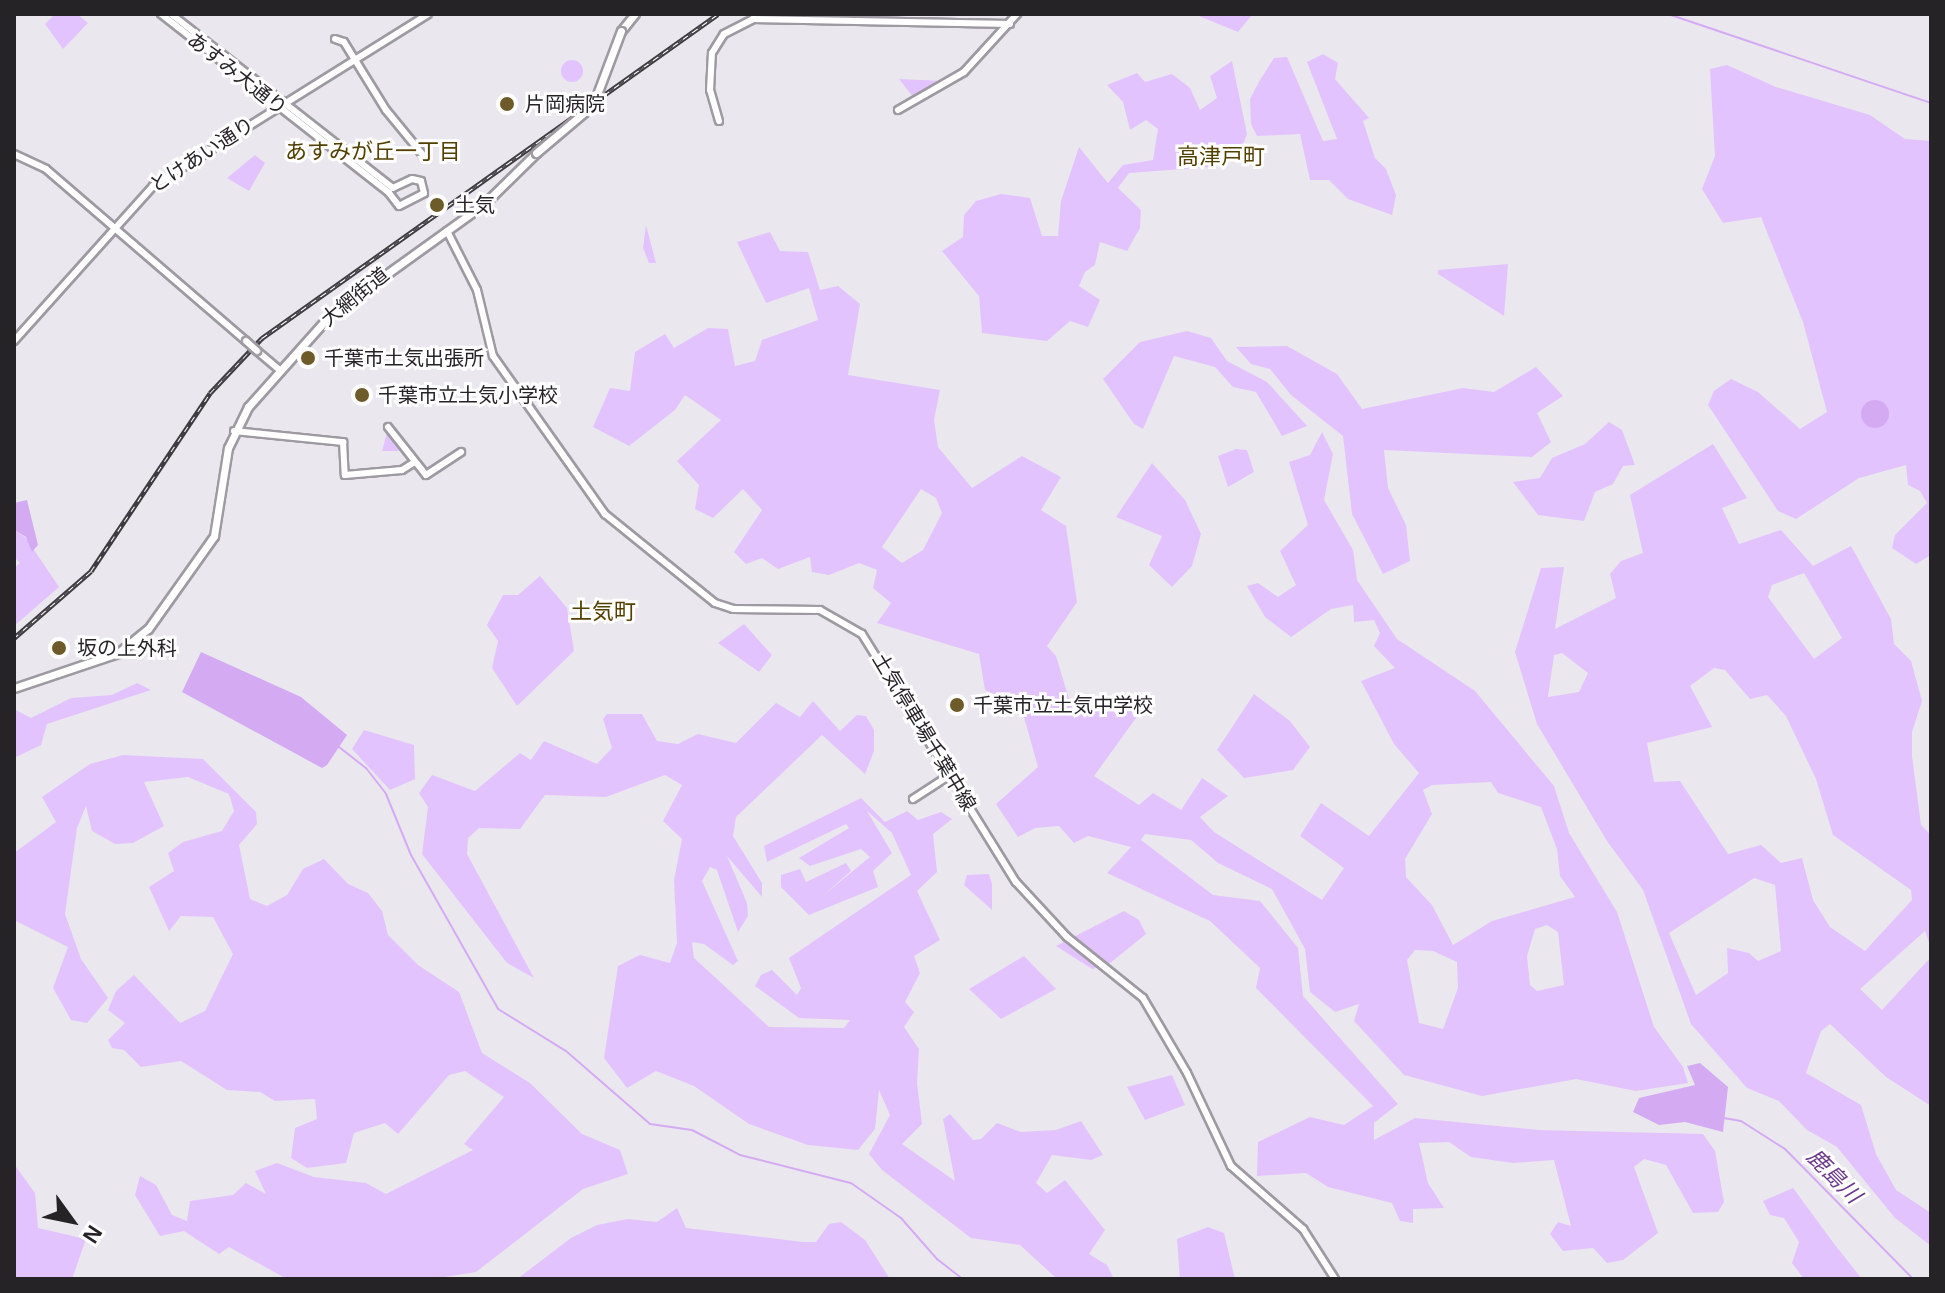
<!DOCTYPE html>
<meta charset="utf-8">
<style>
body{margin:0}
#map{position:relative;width:1945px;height:1293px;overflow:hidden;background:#ebe7ef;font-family:Arial,"Noto Sans JP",sans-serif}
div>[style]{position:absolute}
.green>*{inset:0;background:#e3c3fd}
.round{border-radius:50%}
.water>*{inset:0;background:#d4abf3}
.stream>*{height:2px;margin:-1px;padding:0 1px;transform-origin:1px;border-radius:1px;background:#d4abf3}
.roads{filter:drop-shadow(2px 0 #9e9aa1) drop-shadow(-2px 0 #9e9aa1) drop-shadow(0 2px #9e9aa1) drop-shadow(0 -2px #9e9aa1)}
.secondary>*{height:6px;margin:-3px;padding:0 3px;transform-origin:3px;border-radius:3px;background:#fff}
.primary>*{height:7px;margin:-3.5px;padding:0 3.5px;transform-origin:3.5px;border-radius:3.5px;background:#fff}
.rail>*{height:5px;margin-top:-2.5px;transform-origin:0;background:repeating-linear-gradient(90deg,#fff 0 6px,#3e3c40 0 12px);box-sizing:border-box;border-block:2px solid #3e3c40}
.bridges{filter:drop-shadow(2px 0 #9e9aa1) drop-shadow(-2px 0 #9e9aa1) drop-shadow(0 2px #9e9aa1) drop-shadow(0 -2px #9e9aa1)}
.secondary-bridge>*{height:6px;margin:-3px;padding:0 3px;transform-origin:3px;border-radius:3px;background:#fff}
.primary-bridge>*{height:7px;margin:-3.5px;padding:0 3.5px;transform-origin:3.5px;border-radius:3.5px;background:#fff}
.dots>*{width:22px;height:22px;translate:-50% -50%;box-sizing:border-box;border:4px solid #fff;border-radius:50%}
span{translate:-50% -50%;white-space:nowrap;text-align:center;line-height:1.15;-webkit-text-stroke:6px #fff;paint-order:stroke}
.street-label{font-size:20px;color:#252326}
.poi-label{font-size:20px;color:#252326}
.left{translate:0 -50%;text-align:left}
.neighbourhood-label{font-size:22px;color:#534000}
.water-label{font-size:22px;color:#6b398c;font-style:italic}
.frame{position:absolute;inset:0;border:16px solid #252326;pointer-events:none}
.north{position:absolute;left:32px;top:1181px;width:80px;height:80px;-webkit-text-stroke:6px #fff;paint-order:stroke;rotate:123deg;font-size:22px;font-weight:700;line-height:32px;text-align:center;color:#252326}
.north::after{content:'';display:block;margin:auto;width:28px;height:36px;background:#252326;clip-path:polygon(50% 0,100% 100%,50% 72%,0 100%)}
</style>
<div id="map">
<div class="green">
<i style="clip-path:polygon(55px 14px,77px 14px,88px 23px,63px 49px,45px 24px)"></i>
<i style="clip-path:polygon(1194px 14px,1251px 14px,1252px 15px,1238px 32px)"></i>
<i style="clip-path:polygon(1323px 54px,1338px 63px,1335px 79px,1369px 118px,1363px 121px,1375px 158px,1386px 169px,1396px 195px,1392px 215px,1348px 199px,1329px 180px,1310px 180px,1300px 134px,1257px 136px,1251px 124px,1250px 99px,1260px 80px,1274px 58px,1287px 57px,1323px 141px,1337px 139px,1307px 62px)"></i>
<i class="round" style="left:561px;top:60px;width:22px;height:22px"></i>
<i style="clip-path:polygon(1232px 61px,1247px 134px,1240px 152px,1211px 147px,1209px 167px,1129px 173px,1118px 188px,1141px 210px,1140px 228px,1127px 251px,1100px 242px,1095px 265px,1085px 272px,1079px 286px,1100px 300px,1088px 327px,1070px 321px,1047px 341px,982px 333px,979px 296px,942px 251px,963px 237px,964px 215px,976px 201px,1001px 194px,1030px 198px,1042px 236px,1058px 236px,1061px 201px,1079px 147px,1108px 183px,1123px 165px,1153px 160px,1158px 129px,1146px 120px,1130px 130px,1123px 102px,1107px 85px,1137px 73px,1145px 82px,1172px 74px,1190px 88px,1200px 110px,1217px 98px,1210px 76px)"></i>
<i style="clip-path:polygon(1727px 65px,1776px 87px,1870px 115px,1905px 139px,1931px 141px,1931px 555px,1916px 564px,1892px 548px,1895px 535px,1927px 503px,1920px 491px,1908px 485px,1906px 465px,1859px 478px,1796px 519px,1778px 511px,1708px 405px,1714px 391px,1731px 379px,1758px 392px,1800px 429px,1827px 412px,1803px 322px,1761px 217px,1723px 223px,1702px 189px,1715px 156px,1710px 69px)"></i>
<i style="clip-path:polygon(899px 79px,943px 81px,913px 97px)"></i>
<i style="clip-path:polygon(255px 155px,265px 163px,249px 191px,227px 178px)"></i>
<i style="clip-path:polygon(646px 225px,656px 263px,649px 263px,643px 248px)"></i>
<i style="clip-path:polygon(evenodd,770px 232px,780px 251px,808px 252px,820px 290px,838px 286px,860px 304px,848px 375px,940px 390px,934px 420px,938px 447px,972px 488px,1022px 456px,1061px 477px,1041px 510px,1066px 526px,1077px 602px,1047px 646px,1056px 656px,1069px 699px,1141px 711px,1094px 776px,1139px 805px,1153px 793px,1181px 810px,1202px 778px,1228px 796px,1200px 817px,1214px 832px,1322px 900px,1344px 868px,1300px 836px,1321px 803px,1369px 836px,1419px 773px,1394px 744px,1361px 681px,1395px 668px,1374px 646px,1380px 633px,1374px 620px,1354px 622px,1353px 605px,1331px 609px,1291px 637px,1265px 617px,1247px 586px,1258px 583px,1278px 597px,1296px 585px,1280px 551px,1308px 525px,1289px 462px,1310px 455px,1322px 432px,1333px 454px,1324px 500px,1353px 550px,1357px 580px,1397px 639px,1475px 691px,1554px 786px,1569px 833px,1617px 912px,1654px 1027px,1683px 1067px,1688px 1083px,1636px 1091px,1576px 1079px,1482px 1096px,1404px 1075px,1354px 1021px,1359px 1004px,1335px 1012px,1310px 992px,1305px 949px,1272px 889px,1218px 863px,1191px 840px,1145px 834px,1141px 840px,1213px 895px,1260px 901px,1298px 948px,1303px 996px,1398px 1104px,1374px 1123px,1374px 1140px,1415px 1118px,1539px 1130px,1703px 1134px,1715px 1151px,1724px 1202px,1718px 1212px,1693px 1213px,1666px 1165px,1644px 1159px,1634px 1167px,1658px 1233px,1623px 1260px,1607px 1263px,1593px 1248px,1563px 1251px,1550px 1234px,1558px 1222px,1571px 1226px,1554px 1160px,1513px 1163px,1471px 1157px,1449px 1142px,1419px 1143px,1428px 1183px,1444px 1208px,1413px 1209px,1413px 1223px,1400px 1221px,1392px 1203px,1328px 1187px,1306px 1173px,1257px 1176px,1258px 1142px,1310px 1117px,1344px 1125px,1373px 1106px,1256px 988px,1260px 968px,1210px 921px,1107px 873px,1131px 847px,1088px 836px,1074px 843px,1059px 826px,1035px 828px,1018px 837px,996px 804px,1038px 767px,1022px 710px,985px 690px,979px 654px,877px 623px,891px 603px,873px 588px,877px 570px,859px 563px,829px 575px,812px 572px,810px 557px,778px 569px,762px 558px,746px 564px,734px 552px,762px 510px,743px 489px,713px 518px,695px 509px,699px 485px,677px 461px,721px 420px,685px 395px,675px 410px,629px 446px,593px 427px,610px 388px,630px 391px,635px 352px,665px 334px,674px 348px,708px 328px,728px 329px,735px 366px,755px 361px,762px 340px,818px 320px,809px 288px,766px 303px,737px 242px,770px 232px,921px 489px,936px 498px,942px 513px,923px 550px,902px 563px,882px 547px,921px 489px,770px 232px,1491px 782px,1498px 793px,1541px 807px,1557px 849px,1560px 876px,1575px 897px,1492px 921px,1453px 945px,1432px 905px,1406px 877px,1405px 859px,1432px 814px,1423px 790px,1432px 785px,1491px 782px,770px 232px,1547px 925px,1558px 932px,1564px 985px,1537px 991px,1530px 985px,1527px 956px,1535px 929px,1547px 925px,770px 232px,1415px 950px,1433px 951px,1457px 962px,1458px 988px,1443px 1029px,1419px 1023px,1407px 960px,1415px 950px)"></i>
<i style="clip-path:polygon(1508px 264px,1504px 316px,1438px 274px,1438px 270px)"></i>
<i style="clip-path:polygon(1187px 331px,1211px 338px,1227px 361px,1267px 382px,1307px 426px,1282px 436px,1256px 392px,1233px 387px,1215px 367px,1174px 356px,1143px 429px,1134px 424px,1103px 379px,1140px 342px)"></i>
<i style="clip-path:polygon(1287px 346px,1337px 374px,1362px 409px,1463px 388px,1494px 392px,1536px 367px,1563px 396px,1537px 413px,1551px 442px,1532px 457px,1384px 450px,1388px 488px,1406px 525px,1410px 561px,1383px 574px,1352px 514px,1343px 436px,1291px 395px,1270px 369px,1251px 364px,1236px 347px)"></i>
<i style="clip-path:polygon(1609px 422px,1622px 430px,1635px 465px,1623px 466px,1613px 484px,1595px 492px,1584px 521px,1538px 515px,1513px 482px,1540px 478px,1552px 458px,1585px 444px)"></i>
<i style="clip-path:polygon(388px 429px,402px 447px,398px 451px,382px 451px)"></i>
<i style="clip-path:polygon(evenodd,1713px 444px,1747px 498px,1722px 508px,1739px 544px,1781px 530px,1813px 566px,1851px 546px,1891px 619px,1894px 644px,1911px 661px,1922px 701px,1912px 732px,1912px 756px,1921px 825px,1931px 835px,1931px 948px,1925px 931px,1860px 989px,1882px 1010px,1931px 957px,1931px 1106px,1886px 1077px,1830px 1024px,1821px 1031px,1806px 1073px,1861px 1105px,1876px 1154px,1896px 1190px,1931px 1213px,1931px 1246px,1895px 1218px,1837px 1147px,1807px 1130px,1779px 1101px,1747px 1088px,1691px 1024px,1643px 890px,1607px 841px,1537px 724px,1515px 652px,1541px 568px,1564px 567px,1555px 629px,1616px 598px,1610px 574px,1621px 561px,1643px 553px,1630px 495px,1713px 444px,1804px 573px,1842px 638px,1814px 659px,1768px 597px,1772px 585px,1804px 573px,1713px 444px,1562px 653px,1588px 673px,1579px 692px,1548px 697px,1554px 655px,1562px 653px,1713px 444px,1714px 668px,1725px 670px,1750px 699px,1767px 695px,1786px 716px,1816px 779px,1833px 835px,1911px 890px,1912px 900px,1865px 951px,1830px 927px,1813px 900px,1802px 858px,1781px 863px,1761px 845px,1728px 854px,1680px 781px,1654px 782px,1647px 743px,1712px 727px,1690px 686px,1714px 668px,1713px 444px,1754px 878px,1775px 885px,1781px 951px,1758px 961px,1749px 953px,1727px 948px,1728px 973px,1696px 995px,1669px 933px,1754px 878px)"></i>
<i style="clip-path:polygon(1236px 449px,1247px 450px,1254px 472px,1228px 487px,1218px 456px)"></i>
<i style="clip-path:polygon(1152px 463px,1185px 500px,1201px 534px,1192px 566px,1172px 587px,1149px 565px,1162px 536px,1116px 517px)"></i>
<i style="clip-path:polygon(14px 530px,26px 538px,59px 587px,14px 626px,14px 568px,20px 563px,14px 557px)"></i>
<i style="clip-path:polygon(540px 576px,567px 608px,574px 651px,517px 706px,492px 668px,498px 641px,487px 625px,503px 595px,518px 595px)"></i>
<i style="clip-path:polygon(744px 624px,772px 655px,759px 672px,718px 643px)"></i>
<i style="clip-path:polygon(137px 683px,151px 690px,47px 724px,41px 745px,14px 758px,14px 709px,31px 718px,71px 698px,112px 695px)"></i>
<i style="clip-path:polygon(1254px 694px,1290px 721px,1310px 747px,1293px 770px,1244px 778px,1217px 750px)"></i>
<i style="clip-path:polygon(813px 701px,840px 731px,857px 715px,866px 716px,874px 730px,874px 751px,865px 774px,822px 735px,736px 817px,733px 836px,762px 883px,762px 897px,727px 856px,747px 903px,748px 916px,738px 932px,717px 870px,710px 867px,702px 881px,738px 961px,733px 965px,704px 944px,692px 942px,694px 958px,769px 1027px,844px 1028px,850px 1020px,799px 1018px,755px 986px,761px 975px,772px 970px,797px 995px,801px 988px,789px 958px,911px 875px,892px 833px,867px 811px,892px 853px,873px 871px,878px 887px,809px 915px,781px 887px,781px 875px,800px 869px,806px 882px,846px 863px,851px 871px,820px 898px,870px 857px,861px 849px,810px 866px,799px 858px,849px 828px,846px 824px,767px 862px,764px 846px,861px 798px,885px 822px,907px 811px,918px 820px,941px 812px,952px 819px,933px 834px,937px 872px,917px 891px,940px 940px,914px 956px,920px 973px,905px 1002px,914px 1012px,904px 1027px,919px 1049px,917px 1083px,922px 1124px,902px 1144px,955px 1181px,943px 1119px,950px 1114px,973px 1140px,981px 1139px,997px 1123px,1021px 1132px,1056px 1130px,1081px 1121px,1103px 1155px,1091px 1160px,1052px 1155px,1036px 1183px,1047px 1193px,1065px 1180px,1105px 1230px,1089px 1254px,1107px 1265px,1114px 1279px,1057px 1279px,1020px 1245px,971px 1238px,882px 1170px,869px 1154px,890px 1115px,879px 1090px,875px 1129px,858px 1150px,808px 1145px,749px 1124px,694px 1086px,656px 1071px,627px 1088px,604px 1058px,618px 966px,640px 955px,670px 963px,677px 943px,674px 880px,682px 839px,663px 821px,682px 785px,665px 775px,606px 797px,545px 795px,520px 829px,479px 828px,468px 838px,467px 854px,534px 978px,507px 963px,422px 854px,428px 807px,419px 793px,432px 775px,475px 791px,520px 753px,531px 760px,544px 741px,597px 764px,612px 748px,603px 719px,607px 714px,642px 714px,657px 741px,678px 744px,698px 734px,736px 743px,776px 703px,800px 717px)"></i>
<i style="clip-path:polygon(364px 730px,414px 745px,415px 779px,390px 790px,352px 749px)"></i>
<i style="clip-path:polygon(123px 755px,203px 759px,256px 812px,257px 824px,239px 845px,250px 899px,267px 906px,287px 895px,303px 869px,324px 859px,348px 884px,368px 893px,382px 911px,388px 935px,418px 965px,459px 992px,482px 1053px,530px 1083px,582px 1134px,620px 1150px,628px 1174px,583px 1189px,476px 1272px,432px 1279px,287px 1279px,229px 1247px,219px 1254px,184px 1231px,160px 1236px,135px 1195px,140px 1176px,156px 1185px,172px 1215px,187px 1221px,190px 1201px,233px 1195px,246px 1183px,266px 1194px,255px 1171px,277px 1163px,314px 1177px,366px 1183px,386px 1194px,473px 1150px,464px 1144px,504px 1097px,465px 1071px,449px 1075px,398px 1134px,385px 1123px,354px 1133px,346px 1163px,307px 1168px,291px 1158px,295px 1128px,317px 1119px,315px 1099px,275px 1101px,260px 1092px,227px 1090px,181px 1061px,141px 1067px,124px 1050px,112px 1048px,108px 1040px,125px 1023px,108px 1010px,116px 991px,134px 975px,180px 1023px,205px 1011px,233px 954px,213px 917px,181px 916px,169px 931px,149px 887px,174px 871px,168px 853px,183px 842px,222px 831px,234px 811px,229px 794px,188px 777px,144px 782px,164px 826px,133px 843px,115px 844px,92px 831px,86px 806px,77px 828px,65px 914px,81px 959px,108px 998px,87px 1023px,71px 1020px,53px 988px,68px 947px,14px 920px,14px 853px,56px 822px,42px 797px,90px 764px)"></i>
<i style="clip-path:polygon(989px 874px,992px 884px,992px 910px,964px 885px,967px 875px)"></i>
<i style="clip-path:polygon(1124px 911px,1139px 920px,1146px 934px,1109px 964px,1092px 969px,1056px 946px)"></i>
<i style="clip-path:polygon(1024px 956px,1056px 989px,1001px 1019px,969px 989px)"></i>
<i style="clip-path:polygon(1172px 1075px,1185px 1105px,1145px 1120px,1127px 1087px)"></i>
<i style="clip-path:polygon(14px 1164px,35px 1193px,38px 1228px,86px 1239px,72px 1279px,14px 1279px)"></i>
<i style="clip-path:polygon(1793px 1188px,1835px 1245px,1862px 1279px,1804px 1279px,1792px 1263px,1799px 1242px,1784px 1218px,1770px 1215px,1763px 1201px)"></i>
<i style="clip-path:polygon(677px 1208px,686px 1228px,803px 1242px,816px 1242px,829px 1224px,841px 1222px,865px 1240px,890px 1279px,517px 1279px,571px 1238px,597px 1225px,628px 1219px,657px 1222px)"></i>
<i style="clip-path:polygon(1208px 1227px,1224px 1233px,1235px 1279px,1180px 1279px,1177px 1239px)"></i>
</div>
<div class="water">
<i class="round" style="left:1861px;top:400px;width:28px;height:28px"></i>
<i style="clip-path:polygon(27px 500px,38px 545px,32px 552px,26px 537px,14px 530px,14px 503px)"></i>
<i style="clip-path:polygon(201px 652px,301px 697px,347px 735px,327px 765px,322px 768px,182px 692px)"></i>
<i style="clip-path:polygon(1700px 1063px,1728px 1087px,1723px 1132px,1685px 1122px,1659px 1125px,1633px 1112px,1639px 1098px,1695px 1085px,1687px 1066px)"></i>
</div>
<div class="stream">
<i style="left:1668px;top:14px;width:278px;rotate:18.7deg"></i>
<i style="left:339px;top:747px;width:34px;rotate:38deg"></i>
<i style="left:366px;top:768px;width:33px;rotate:52deg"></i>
<i style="left:386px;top:794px;width:66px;rotate:67.7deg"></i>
<i style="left:411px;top:855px;width:177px;rotate:60.5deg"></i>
<i style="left:498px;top:1009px;width:80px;rotate:31.7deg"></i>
<i style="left:566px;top:1051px;width:111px;rotate:41deg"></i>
<i style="left:650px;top:1124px;width:42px;rotate:8.1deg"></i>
<i style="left:692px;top:1130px;width:54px;rotate:27.5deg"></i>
<i style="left:740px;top:1155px;width:114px;rotate:14.2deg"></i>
<i style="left:851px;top:1183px;width:61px;rotate:35deg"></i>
<i style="left:901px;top:1218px;width:55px;rotate:48.7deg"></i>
<i style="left:937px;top:1259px;width:33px;rotate:38deg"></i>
<i style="left:1724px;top:1118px;width:17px;rotate:10deg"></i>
<i style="left:1741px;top:1121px;width:52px;rotate:32.5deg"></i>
<i style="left:1785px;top:1149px;width:182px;rotate:45.4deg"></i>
</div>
<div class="roads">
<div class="secondary">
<i style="left:161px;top:14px;width:290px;rotate:38.1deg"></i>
<i style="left:389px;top:193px;width:16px;rotate:52deg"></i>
<i style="left:399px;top:206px;width:28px;rotate:-27deg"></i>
<i style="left:424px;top:193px;width:12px;rotate:-104deg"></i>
<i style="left:421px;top:181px;width:9px;rotate:-167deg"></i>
<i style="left:412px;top:179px;width:21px;rotate:155deg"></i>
<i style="left:393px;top:188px;width:282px;rotate:-141.9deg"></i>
<i style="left:335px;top:39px;width:9px;rotate:18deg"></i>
<i style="left:344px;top:42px;width:80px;rotate:58.3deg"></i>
<i style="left:386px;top:110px;width:58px;rotate:50.6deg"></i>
<i style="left:898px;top:110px;width:76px;rotate:-29.9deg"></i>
<i style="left:964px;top:72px;width:79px;rotate:-47.6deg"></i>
<i style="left:719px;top:121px;width:32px;rotate:-106deg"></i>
<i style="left:710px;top:90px;width:37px;rotate:-87deg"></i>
<i style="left:712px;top:53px;width:22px;rotate:-58deg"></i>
<i style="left:724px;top:34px;width:33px;rotate:-27deg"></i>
<i style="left:753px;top:19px;width:257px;rotate:1.1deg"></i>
<i style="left:14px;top:154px;width:35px;rotate:25deg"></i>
<i style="left:46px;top:169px;width:264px;rotate:40.7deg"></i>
<i style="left:447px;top:231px;width:66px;rotate:63deg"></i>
<i style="left:477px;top:290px;width:68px;rotate:76.4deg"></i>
<i style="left:493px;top:356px;width:194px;rotate:54.7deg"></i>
<i style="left:605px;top:514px;width:141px;rotate:39deg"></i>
<i style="left:715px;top:603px;width:19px;rotate:18deg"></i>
<i style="left:733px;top:609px;width:87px;rotate:0.7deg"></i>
<i style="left:820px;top:610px;width:48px;rotate:29.7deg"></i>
<i style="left:862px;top:634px;width:292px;rotate:58.2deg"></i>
<i style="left:1016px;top:882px;width:75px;rotate:47.2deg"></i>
<i style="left:1067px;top:937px;width:97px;rotate:38.8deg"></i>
<i style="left:1143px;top:998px;width:87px;rotate:59.6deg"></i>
<i style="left:1187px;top:1073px;width:103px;rotate:64.7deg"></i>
<i style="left:1231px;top:1166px;width:96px;rotate:41.2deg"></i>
<i style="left:1303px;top:1229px;width:59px;rotate:57.4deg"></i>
<i style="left:14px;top:341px;width:208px;rotate:-48.1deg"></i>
<i style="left:153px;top:186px;width:324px;rotate:-32deg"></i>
<i style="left:257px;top:351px;width:30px;rotate:40deg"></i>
<i style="left:388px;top:427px;width:61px;rotate:51.6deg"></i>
<i style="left:426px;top:475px;width:42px;rotate:-33.3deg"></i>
<i style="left:234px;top:431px;width:110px;rotate:5.8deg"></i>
<i style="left:343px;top:442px;width:33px;rotate:87deg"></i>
<i style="left:345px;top:475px;width:57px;rotate:-5deg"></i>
<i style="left:402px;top:470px;width:15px;rotate:-32deg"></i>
<i style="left:913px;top:799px;width:44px;rotate:-33deg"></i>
</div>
<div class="primary">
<i style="left:621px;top:31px;width:22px;rotate:-51deg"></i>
<i style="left:14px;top:688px;width:110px;rotate:-18.6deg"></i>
<i style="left:118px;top:653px;width:38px;rotate:-39deg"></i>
<i style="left:148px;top:629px;width:114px;rotate:-54.6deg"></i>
<i style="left:214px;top:536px;width:89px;rotate:-81deg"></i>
<i style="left:228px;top:448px;width:46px;rotate:-64deg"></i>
<i style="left:248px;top:407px;width:125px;rotate:-48.3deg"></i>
<i style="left:331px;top:314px;width:188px;rotate:-35.7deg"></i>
<i style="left:484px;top:204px;width:73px;rotate:-44.4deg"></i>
</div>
</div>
<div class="rail">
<i style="left:14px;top:638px;width:102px;rotate:-41deg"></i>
<i style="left:91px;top:571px;width:214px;rotate:-56.2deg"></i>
<i style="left:210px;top:393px;width:76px;rotate:-46.6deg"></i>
<i style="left:262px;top:338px;width:559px;rotate:-35.39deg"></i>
</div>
<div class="bridges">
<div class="secondary-bridge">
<i style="left:246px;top:341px;width:15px;rotate:42deg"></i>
</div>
<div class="primary-bridge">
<i style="left:536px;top:153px;width:75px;rotate:-40.1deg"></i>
<i style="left:593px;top:105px;width:79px;rotate:-69.3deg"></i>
</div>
</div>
<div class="dots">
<i style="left:507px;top:104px;background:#6d5b29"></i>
<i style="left:437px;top:205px;background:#6d5b29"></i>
<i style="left:308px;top:358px;background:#6d5b29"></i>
<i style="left:362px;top:395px;background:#6d5b29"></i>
<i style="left:59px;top:648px;background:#6d5b29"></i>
<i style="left:957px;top:705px;background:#6d5b29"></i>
</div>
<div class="street-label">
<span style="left:237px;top:74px;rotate:38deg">あすみ大通り</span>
<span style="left:202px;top:155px;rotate:-33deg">とけあい通り</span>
<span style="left:355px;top:297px;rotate:-39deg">大網街道</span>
<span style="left:924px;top:732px;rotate:59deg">土気停車場千葉中線</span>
</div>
<div class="poi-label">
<span class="left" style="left:525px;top:104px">片岡病院</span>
<span class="left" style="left:455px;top:205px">土気</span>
<span class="left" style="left:324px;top:358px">千葉市土気出張所</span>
<span class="left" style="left:378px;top:395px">千葉市立土気小学校</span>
<span class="left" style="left:77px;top:648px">坂の上外科</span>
<span class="left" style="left:973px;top:705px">千葉市立土気中学校</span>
</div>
<div class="neighbourhood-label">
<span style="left:373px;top:152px">あすみが丘一丁目</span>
<span style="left:1221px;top:157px">高津戸町</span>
<span style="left:603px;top:612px">土気町</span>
</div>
<div class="water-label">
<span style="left:1834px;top:1176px;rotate:45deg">鹿島川</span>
</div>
<div class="frame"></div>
<div class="north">N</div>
</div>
